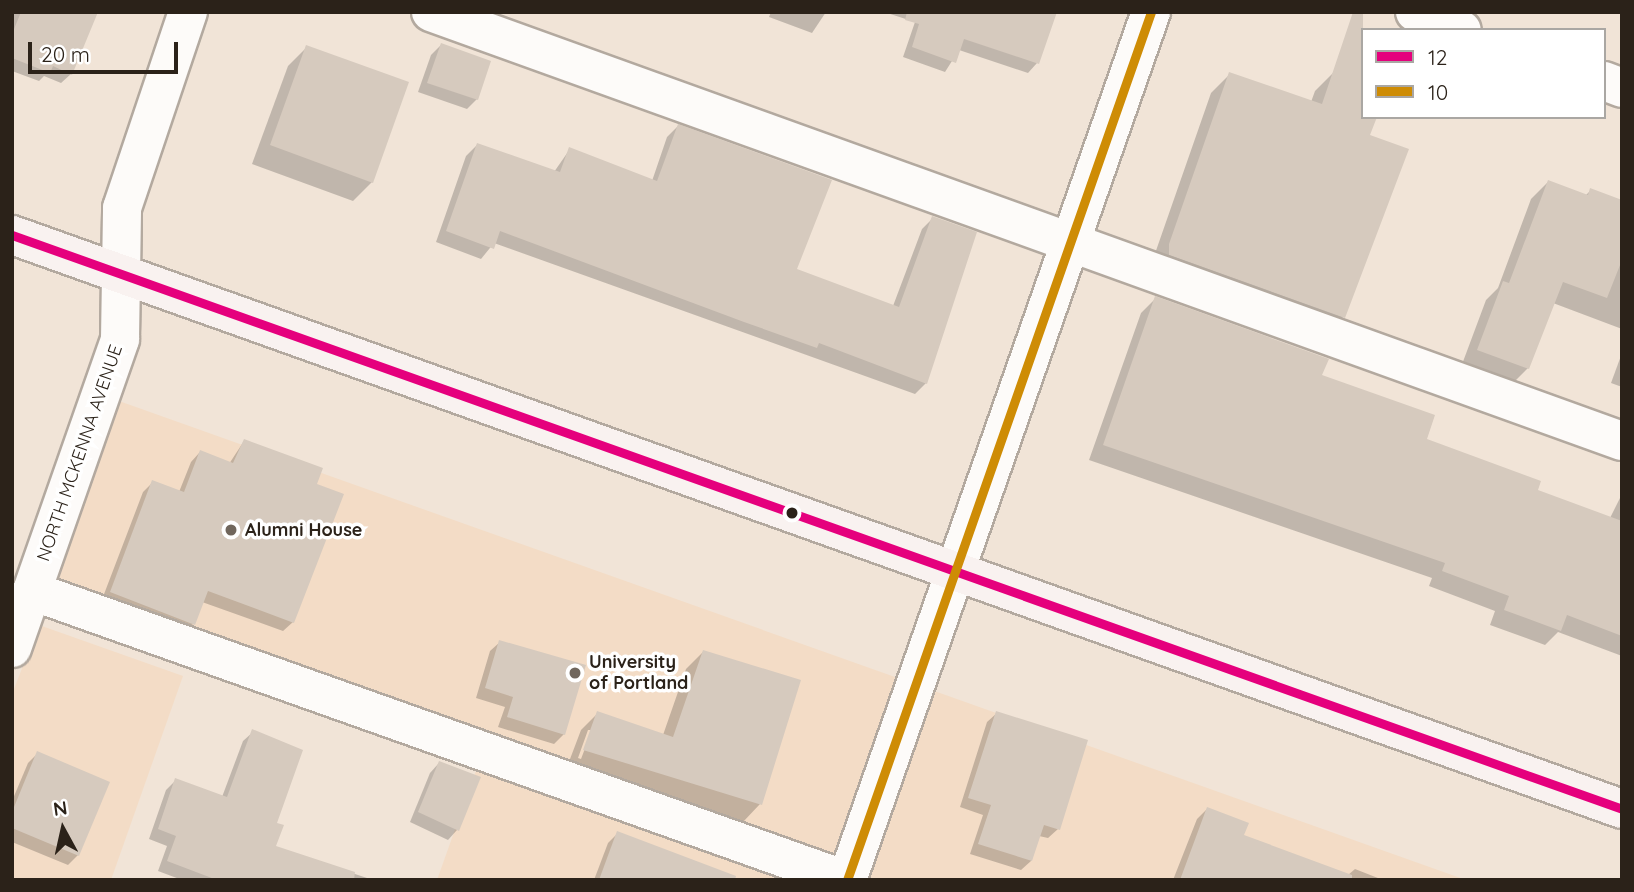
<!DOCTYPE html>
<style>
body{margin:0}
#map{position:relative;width:1634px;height:892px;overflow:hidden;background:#f1e4d7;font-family:Quicksand,sans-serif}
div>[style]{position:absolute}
.built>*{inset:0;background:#f3dcc6}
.shadow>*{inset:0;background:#0003}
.building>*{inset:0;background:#d6cabe}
.roads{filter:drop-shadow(2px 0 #b3a99f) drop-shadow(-2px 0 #b3a99f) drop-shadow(0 2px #b3a99f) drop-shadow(0 -2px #b3a99f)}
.minor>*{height:38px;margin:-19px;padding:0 19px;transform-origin:19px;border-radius:19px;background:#fdfbf9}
.major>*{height:38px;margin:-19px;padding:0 19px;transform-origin:19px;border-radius:19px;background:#f9f2f0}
.bus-1>*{height:9px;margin:-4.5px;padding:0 4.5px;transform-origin:4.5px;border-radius:4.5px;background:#e5007d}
.bus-2>*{height:9px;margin:-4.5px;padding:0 4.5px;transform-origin:4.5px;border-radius:4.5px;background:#ce8c05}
.dots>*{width:19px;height:19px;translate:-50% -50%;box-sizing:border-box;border:4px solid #fff;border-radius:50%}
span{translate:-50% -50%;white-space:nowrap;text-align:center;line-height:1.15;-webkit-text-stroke:7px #fff;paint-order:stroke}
.street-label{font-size:18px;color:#2b2219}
.poi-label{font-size:18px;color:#2b2219;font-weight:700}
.left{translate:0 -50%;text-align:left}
.frame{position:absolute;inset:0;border:14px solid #2b2219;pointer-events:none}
.legend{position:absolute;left:1361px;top:28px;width:245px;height:91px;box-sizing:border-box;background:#fff;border:2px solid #aaa7a3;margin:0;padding:9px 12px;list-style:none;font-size:21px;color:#2b2219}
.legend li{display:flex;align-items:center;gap:14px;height:35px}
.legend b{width:35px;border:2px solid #aaa7a3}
.north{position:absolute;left:28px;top:794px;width:70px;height:70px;-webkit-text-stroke:5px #fff;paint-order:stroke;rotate:352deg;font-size:19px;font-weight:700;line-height:28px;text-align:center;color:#2b2219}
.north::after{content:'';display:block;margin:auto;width:24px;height:32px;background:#2b2219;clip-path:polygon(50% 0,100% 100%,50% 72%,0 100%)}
.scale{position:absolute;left:28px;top:42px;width:150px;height:32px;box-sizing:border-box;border:4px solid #2b2219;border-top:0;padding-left:9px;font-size:21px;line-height:24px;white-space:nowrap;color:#2b2219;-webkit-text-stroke:5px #fff;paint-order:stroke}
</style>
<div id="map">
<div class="built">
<i style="clip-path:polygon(119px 401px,1466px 880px,437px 880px,483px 751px,49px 596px)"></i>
<i style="clip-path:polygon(39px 625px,183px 676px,111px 880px,12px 880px,12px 694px)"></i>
</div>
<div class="shadow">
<i style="clip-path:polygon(12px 12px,95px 12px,71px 74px,61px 83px,44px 76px,39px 81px,12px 71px)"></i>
<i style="clip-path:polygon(771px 12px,826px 12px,812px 33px,769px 17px)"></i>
<i style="clip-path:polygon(884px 12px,1055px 12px,1037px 63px,1028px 73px,959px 50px,945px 72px,903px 57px,915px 22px)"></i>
<i style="clip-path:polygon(441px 45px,477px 99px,467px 109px,418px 92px,431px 55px)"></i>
<i style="clip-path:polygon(307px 47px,372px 182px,353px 201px,252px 164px,288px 66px)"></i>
<i style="clip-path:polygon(1334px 72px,1363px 117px,1343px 317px,1324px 336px,1151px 265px,1211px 93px,1230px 74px,1311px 102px,1315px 91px)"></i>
<i style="clip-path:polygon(678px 126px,795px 270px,893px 306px,922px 229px,933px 218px,926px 383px,915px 394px,494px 243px,481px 259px,436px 242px,466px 156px,477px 145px,554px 172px,570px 149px,652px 181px,667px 137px)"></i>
<i style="clip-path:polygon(1548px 182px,1585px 196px,1591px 190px,1622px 201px,1622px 329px,1553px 303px,1528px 368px,1511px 385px,1461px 367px,1486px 300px,1498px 288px,1531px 199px)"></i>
<i style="clip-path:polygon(1156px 298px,1320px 376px,1424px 440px,1536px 492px,1610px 518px,1622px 494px,1622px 656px,1558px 632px,1545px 645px,1490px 625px,1495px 611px,1429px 586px,1432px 578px,1089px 460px,1141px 313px)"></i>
<i style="clip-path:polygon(1622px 353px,1622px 387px,1611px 383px)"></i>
<i style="clip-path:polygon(244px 441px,293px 622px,283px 631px,202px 602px,193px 624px,184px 633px,101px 602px,143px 492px,153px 482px,179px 492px,191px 462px,200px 452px,229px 464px)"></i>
<i style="clip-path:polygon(500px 642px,564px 734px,554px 744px,498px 727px,505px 707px,476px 698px,490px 651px)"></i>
<i style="clip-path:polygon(evenodd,703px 652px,760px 804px,743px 822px,567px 767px,581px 730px,598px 713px,663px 735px,686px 669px,703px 652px,588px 730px,592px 730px,581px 759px,578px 758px,588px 730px)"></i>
<i style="clip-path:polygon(997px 713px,1058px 829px,1048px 838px,1039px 836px,1031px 861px,1021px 870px,970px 854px,983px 815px,960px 807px,987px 722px)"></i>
<i style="clip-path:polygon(253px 732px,275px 824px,274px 847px,373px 880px,182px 880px,158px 871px,167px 846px,149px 839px,166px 790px,176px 780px,222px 797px,243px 741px)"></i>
<i style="clip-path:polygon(38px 753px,108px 783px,78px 855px,68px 865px,12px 842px,12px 801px,28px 763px)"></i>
<i style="clip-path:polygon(439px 763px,478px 778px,457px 830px,448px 840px,410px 822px,430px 773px)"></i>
<i style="clip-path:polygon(1207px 809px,1242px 836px,1348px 875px,1355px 869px,1383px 880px,1173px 880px,1197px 819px)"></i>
<i style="clip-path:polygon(618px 833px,712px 880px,594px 880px,608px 843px)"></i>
</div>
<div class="building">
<i style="clip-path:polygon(21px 12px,98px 12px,72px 75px,53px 66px,50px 73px,12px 58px,12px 34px)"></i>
<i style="clip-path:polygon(907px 12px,1057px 12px,1039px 64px,964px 39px,956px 63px,912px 47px,919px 24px,905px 20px)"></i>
<i style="clip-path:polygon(1353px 12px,1363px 12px,1363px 117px,1377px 117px,1370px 135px,1409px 149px,1345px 318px,1169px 255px,1169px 244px,1229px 72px,1322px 104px)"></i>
<i style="clip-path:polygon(441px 43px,491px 61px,478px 100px,427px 83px)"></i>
<i style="clip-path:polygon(306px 45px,409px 82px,373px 183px,270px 145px)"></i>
<i style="clip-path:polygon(678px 124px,832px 180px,797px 269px,899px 307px,932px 216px,977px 232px,927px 384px,819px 343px,817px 348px,744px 322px,500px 231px,494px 249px,446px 231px,477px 143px,560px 172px,569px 147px,657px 181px)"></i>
<i style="clip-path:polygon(1548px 180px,1588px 195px,1590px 188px,1622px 200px,1622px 260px,1607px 298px,1563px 282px,1529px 369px,1477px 350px,1503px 281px,1509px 283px)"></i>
<i style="clip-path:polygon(1155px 296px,1329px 359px,1322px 375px,1435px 415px,1427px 439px,1541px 481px,1538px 490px,1622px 521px,1622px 636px,1567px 615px,1561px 631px,1504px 610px,1509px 596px,1442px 571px,1445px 563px,1103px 445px)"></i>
<i style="clip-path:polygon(244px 439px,323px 468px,317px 484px,344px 494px,294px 623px,208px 591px,195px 625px,110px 592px,152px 480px,184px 492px,200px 450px,233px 463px)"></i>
<i style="clip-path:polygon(499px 640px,586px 665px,565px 735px,507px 717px,513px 697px,485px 688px)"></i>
<i style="clip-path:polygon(703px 650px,801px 680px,762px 805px,583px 750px,597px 711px,673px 737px)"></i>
<i style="clip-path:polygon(996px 711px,1088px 740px,1060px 830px,1044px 825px,1032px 861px,978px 844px,991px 805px,968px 798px)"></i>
<i style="clip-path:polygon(252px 729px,303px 750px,277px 823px,284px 825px,276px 846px,355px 872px,354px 880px,217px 880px,167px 861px,176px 836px,158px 829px,175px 778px,227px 797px)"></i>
<i style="clip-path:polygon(37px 751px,110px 782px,79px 856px,12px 828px,12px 812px)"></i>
<i style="clip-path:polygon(439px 761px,481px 777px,459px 831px,418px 812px)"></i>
<i style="clip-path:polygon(1207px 807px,1249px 823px,1244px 835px,1352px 875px,1352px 880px,1180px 880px)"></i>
<i style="clip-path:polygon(617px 831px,736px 876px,735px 880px,599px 880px)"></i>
</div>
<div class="roads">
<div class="minor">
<i style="left:431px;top:12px;width:1266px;rotate:19.81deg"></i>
<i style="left:1415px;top:12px;width:50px;rotate:21deg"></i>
<i style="left:1604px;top:81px;width:19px;rotate:21deg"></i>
<i style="left:32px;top:591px;width:864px;rotate:19.55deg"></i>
<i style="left:12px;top:648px;width:327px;rotate:-70.7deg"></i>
<i style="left:120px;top:339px;width:131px;rotate:-89.1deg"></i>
<i style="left:122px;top:208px;width:207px;rotate:-71.4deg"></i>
<i style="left:847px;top:880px;width:920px;rotate:-70.7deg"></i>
</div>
<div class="major">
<i style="left:12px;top:235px;width:1709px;rotate:19.62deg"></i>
</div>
</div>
<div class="bus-1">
<i style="left:12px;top:235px;width:1709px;rotate:19.62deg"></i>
</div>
<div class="bus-2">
<i style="left:847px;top:880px;width:920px;rotate:-70.7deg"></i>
</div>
<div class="dots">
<i style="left:792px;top:513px;background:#2b2219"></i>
<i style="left:231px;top:530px;background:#70665c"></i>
<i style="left:575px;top:673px;background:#70665c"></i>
</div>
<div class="street-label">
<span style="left:80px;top:453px;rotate:-71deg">NORTH MCKENNA AVENUE</span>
</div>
<div class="poi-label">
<span class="left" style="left:245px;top:530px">Alumni House</span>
<span class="left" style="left:589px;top:673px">University<br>of Portland</span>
</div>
<div class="frame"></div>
<ul class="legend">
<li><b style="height:9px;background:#e5007d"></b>12</li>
<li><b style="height:9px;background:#ce8c05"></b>10</li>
</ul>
<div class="north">N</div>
<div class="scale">20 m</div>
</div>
